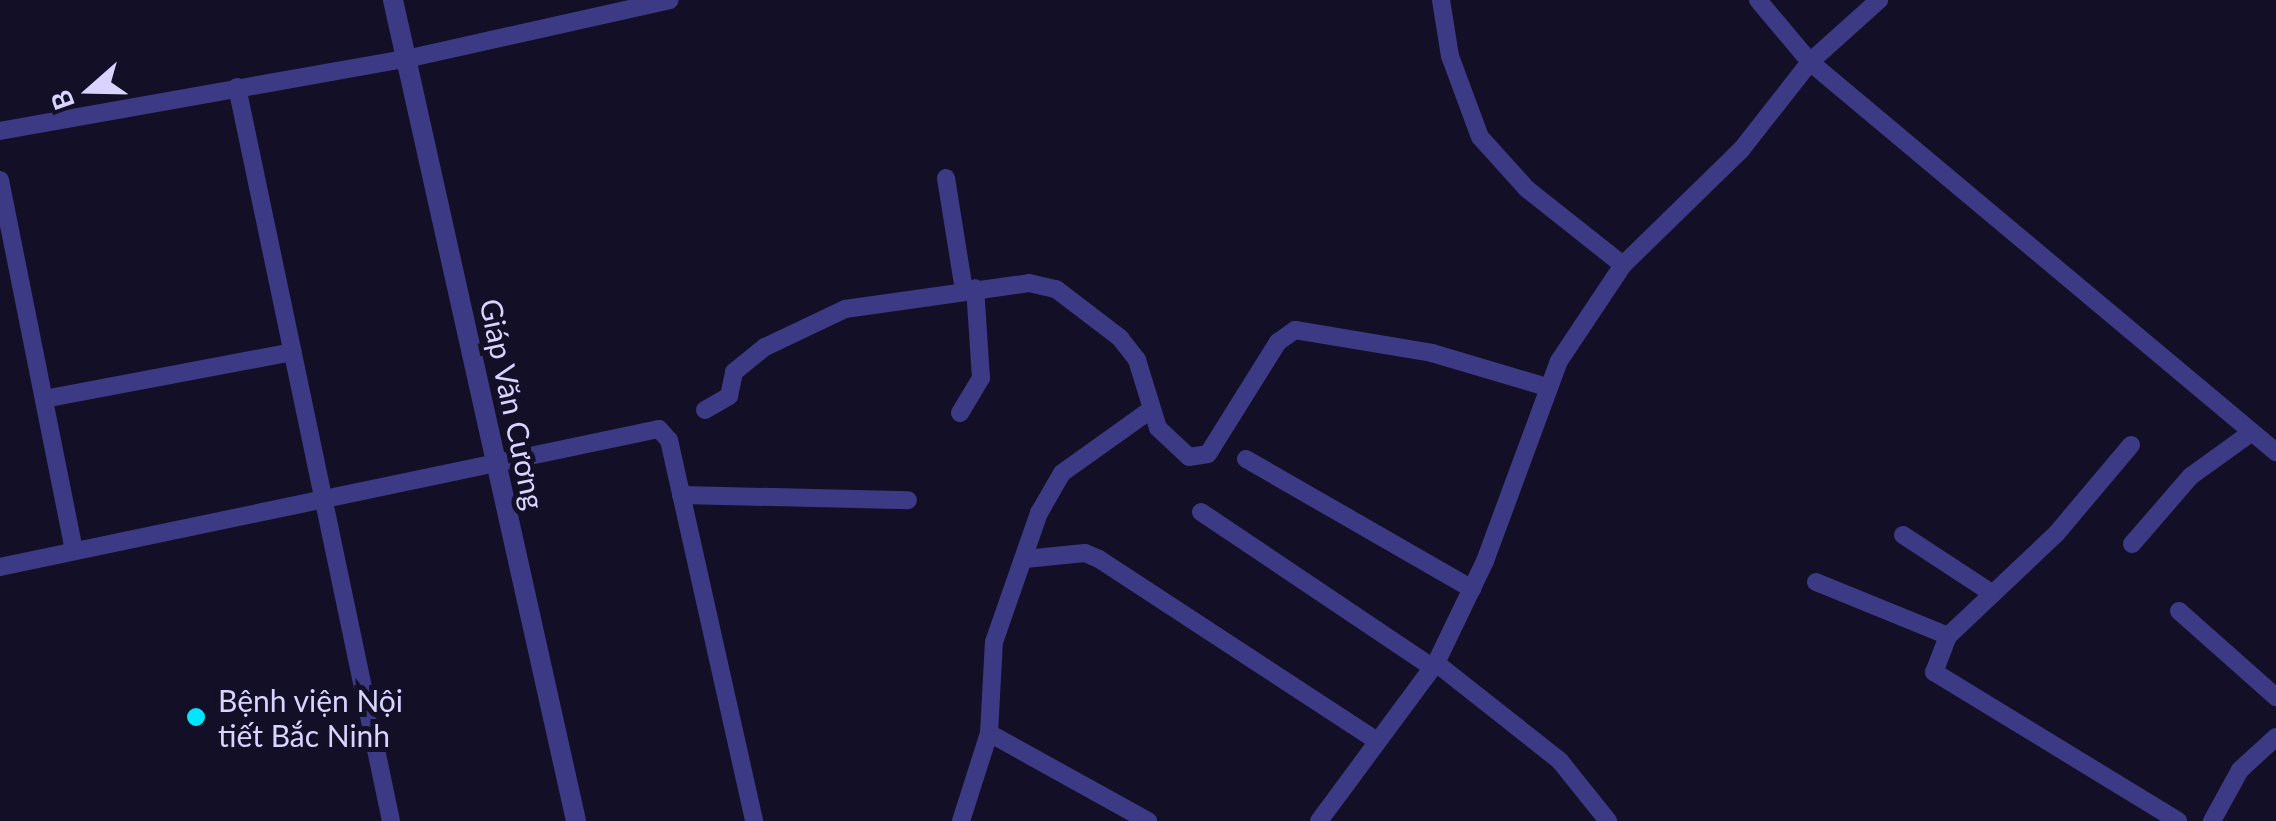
<!DOCTYPE html>
<meta charset="utf-8">
<style>
body{margin:0}
#map{position:relative;width:2276px;height:821px;overflow:hidden;background:#130f26;font-family:Lato,sans-serif}
div>[style]{position:absolute}
.minor>*{height:18px;margin:-9px;padding:0 9px;transform-origin:9px;border-radius:9px;background:#3d3a85}
.tertiary>*{height:20px;margin:-10px;padding:0 10px;transform-origin:10px;border-radius:10px;background:#3d3a85}
.dots>*{width:28px;height:28px;translate:-50% -50%;box-sizing:border-box;border:5px solid #130f26;border-radius:50%}
span{translate:-50% -50%;white-space:nowrap;text-align:center;line-height:1.15;-webkit-text-stroke:10px #130f26;paint-order:stroke}
.street-label{font-size:30px;color:#d9d4ff}
.poi-label{font-size:30px;color:#d9d4ff}
.left{translate:0 -50%;text-align:left}
.north{position:absolute;left:40px;top:40px;width:100px;height:100px;-webkit-text-stroke:8px #130f26;paint-order:stroke;rotate:250deg;font-size:28px;font-weight:700;line-height:40px;text-align:center;color:#d9d4ff}
.north::after{content:'';display:block;margin:auto;width:35px;height:45px;background:#d9d4ff;clip-path:polygon(50% 0,100% 100%,50% 72%,0 100%)}
</style>
<div id="map">
<div class="minor">
<i style="left:1441px;top:0;width:57px;rotate:80.9deg"></i>
<i style="left:1450px;top:56px;width:86px;rotate:69.7deg"></i>
<i style="left:1480px;top:137px;width:70px;rotate:47.9deg"></i>
<i style="left:1527px;top:189px;width:122px;rotate:38.4deg"></i>
<i style="left:1758px;top:0;width:81px;rotate:50deg"></i>
<i style="left:1810px;top:62px;width:608px;rotate:39.93deg"></i>
<i style="left:237px;top:87px;width:750px;rotate:78.15deg"></i>
<i style="left:0;top:131px;width:412px;rotate:-10.1deg"></i>
<i style="left:406px;top:59px;width:270px;rotate:-12.6deg"></i>
<i style="left:946px;top:178px;width:113px;rotate:80.9deg"></i>
<i style="left:0;top:180px;width:378px;rotate:78.7deg"></i>
<i style="left:44px;top:399px;width:253px;rotate:-10.7deg"></i>
<i style="left:705px;top:410px;width:28px;rotate:-30deg"></i>
<i style="left:729px;top:396px;width:25px;rotate:-78deg"></i>
<i style="left:734px;top:372px;width:40px;rotate:-39deg"></i>
<i style="left:765px;top:347px;width:89px;rotate:-25.4deg"></i>
<i style="left:845px;top:309px;width:186px;rotate:-8deg"></i>
<i style="left:1029px;top:283px;width:28px;rotate:13deg"></i>
<i style="left:1056px;top:289px;width:81px;rotate:37.4deg"></i>
<i style="left:1120px;top:338px;width:28px;rotate:52deg"></i>
<i style="left:1137px;top:360px;width:71px;rotate:72.8deg"></i>
<i style="left:1158px;top:428px;width:42px;rotate:43.1deg"></i>
<i style="left:1189px;top:457px;width:19px;rotate:-9deg"></i>
<i style="left:1208px;top:454px;width:132px;rotate:-58deg"></i>
<i style="left:1278px;top:342px;width:21px;rotate:-35deg"></i>
<i style="left:1295px;top:330px;width:139px;rotate:9.5deg"></i>
<i style="left:1432px;top:353px;width:120px;rotate:16.5deg"></i>
<i style="left:960px;top:413px;width:41px;rotate:-59deg"></i>
<i style="left:981px;top:378px;width:90px;rotate:-93.8deg"></i>
<i style="left:2131px;top:445px;width:116px;rotate:130.1deg"></i>
<i style="left:2056px;top:534px;width:149px;rotate:136.6deg"></i>
<i style="left:1948px;top:636px;width:39px;rotate:111deg"></i>
<i style="left:1934px;top:672px;width:286px;rotate:31.4deg"></i>
<i style="left:1246px;top:459px;width:261px;rotate:29.9deg"></i>
<i style="left:681px;top:495px;width:227px;rotate:1.3deg"></i>
<i style="left:1201px;top:512px;width:278px;rotate:33.9deg"></i>
<i style="left:1903px;top:535px;width:104px;rotate:33.2deg"></i>
<i style="left:2132px;top:544px;width:90px;rotate:-49.1deg"></i>
<i style="left:2191px;top:476px;width:75px;rotate:-35.8deg"></i>
<i style="left:1025px;top:559px;width:60px;rotate:-5.7deg"></i>
<i style="left:1085px;top:553px;width:15px;rotate:23deg"></i>
<i style="left:1099px;top:559px;width:331px;rotate:33.2deg"></i>
<i style="left:0;top:567px;width:673px;rotate:-11.83deg"></i>
<i style="left:659px;top:429px;width:15px;rotate:48deg"></i>
<i style="left:669px;top:440px;width:390px;rotate:77.4deg"></i>
<i style="left:1816px;top:582px;width:143px;rotate:22.2deg"></i>
<i style="left:2179px;top:611px;width:130px;rotate:41.6deg"></i>
<i style="left:1436px;top:663px;width:158px;rotate:38.3deg"></i>
<i style="left:1560px;top:761px;width:77px;rotate:51.3deg"></i>
<i style="left:989px;top:733px;width:182px;rotate:29deg"></i>
<i style="left:961px;top:821px;width:92px;rotate:-72.3deg"></i>
<i style="left:989px;top:733px;width:91px;rotate:-86.9deg"></i>
<i style="left:994px;top:642px;width:137px;rotate:-70.8deg"></i>
<i style="left:1039px;top:513px;width:46px;rotate:-60.1deg"></i>
<i style="left:1062px;top:473px;width:107px;rotate:-35.5deg"></i>
<i style="left:1319px;top:821px;width:197px;rotate:-53.5deg"></i>
<i style="left:1436px;top:663px;width:113px;rotate:-64.3deg"></i>
<i style="left:1485px;top:561px;width:213px;rotate:-69.7deg"></i>
<i style="left:1559px;top:361px;width:115px;rotate:-56.3deg"></i>
<i style="left:1623px;top:265px;width:165px;rotate:-44.3deg"></i>
<i style="left:1741px;top:150px;width:112px;rotate:-51.9deg"></i>
<i style="left:1810px;top:62px;width:93px;rotate:-41.9deg"></i>
<i style="left:2212px;top:821px;width:58px;rotate:-61.2deg"></i>
<i style="left:2240px;top:770px;width:49px;rotate:-42.5deg"></i>
</div>
<div class="tertiary">
<i style="left:393px;top:0;width:841px;rotate:77.43deg"></i>
</div>
<div class="dots">
<i style="left:196px;top:717px;background:#00e5ff"></i>
</div>
<div class="street-label">
<span style="left:513px;top:404px;rotate:78deg">Giáp Văn Cương</span>
</div>
<div class="poi-label">
<span class="left" style="left:218px;top:717px">Bệnh viện Nội<br>tiết Bắc Ninh</span>
</div>
<div class="north">B</div>
</div>
